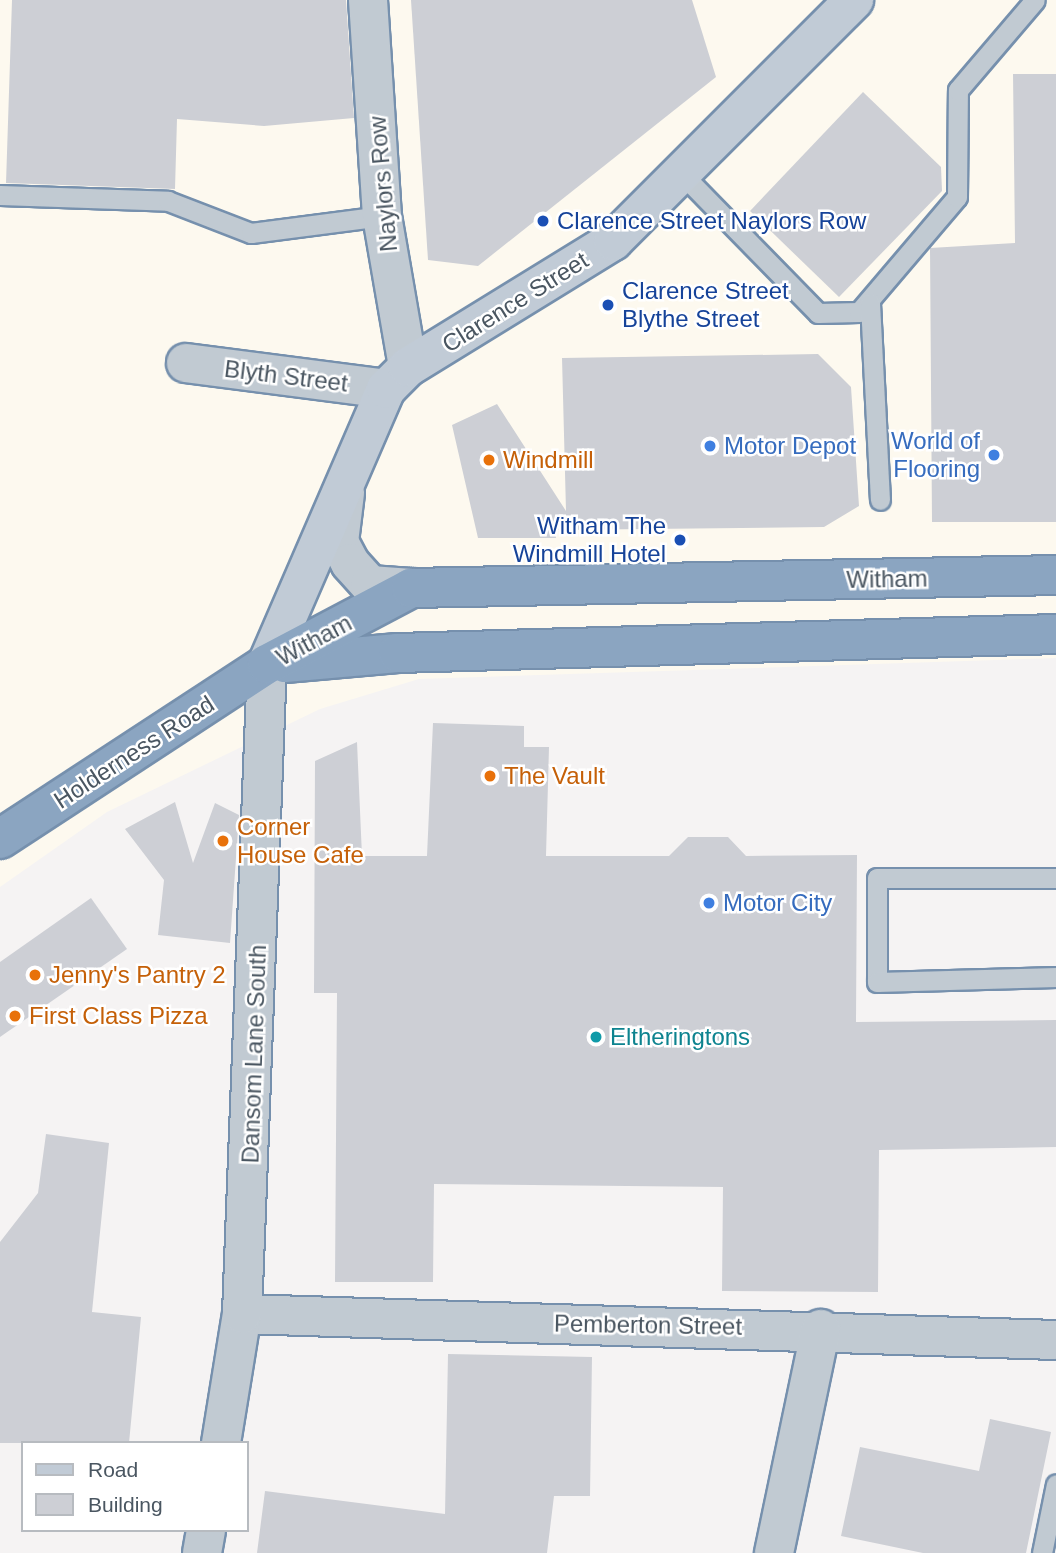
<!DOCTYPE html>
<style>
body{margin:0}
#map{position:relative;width:1056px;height:1553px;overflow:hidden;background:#f5f3f3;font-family:Helvetica,sans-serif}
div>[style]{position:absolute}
.commercial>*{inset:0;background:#fdf9ef}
.building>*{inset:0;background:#cdcfd5}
.roads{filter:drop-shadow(2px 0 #7690ad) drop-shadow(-2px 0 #7690ad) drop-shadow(0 2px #7690ad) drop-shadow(0 -2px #7690ad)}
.lane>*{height:19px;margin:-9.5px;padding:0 9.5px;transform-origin:9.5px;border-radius:9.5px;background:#c1cad2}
.street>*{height:38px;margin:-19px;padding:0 19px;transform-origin:19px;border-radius:19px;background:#c1cad2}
.secondary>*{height:38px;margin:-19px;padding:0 19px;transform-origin:19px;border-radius:19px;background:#c1cbd6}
.highway>*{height:38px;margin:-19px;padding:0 19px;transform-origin:19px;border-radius:19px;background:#8ba5c1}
.dots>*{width:19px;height:19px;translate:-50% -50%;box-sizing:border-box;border:4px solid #fff;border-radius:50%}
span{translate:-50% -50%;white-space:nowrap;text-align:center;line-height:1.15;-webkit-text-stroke:5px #fff;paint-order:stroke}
.street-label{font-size:24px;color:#4a5661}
.transit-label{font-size:24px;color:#164399}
.left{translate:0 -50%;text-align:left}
.right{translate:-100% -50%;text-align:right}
.shop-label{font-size:24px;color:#366cbe}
.food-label{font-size:24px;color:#c56008}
.culture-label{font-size:24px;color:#0d838f}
.legend{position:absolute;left:21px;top:1441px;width:228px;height:91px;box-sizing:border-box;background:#fff;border:2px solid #b7bbc0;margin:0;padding:9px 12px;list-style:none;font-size:21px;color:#4a5661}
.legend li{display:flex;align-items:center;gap:14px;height:35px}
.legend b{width:35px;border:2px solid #b7bbc0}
</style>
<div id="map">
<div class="commercial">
<i style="clip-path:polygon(0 0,1056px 0,1056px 658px,419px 679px,320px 709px,107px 812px,0 887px)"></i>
</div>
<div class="building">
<i style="clip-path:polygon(12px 0,346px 0,354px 118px,264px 126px,177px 119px,175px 189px,6px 183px)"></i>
<i style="clip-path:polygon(411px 0,692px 0,716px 77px,478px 266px,428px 260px)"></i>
<i style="clip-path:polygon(1013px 74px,1056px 74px,1056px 522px,932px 522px,930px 248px,1015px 243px)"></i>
<i style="clip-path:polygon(863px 92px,941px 167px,942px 191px,839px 297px,750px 211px)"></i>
<i style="clip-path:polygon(818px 354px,851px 387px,859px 506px,824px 527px,555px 530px,556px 538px,478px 538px,452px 425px,497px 404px,566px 511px,562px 358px)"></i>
<i style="clip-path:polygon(433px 723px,524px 726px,524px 747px,549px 747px,546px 856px,669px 856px,688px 837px,728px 837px,746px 856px,857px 855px,856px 1022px,1056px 1020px,1056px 1147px,879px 1150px,878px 1292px,722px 1291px,723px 1187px,434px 1184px,433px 1282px,335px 1282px,337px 993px,314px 993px,315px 761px,357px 742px,362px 856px,427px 856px)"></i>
<i style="clip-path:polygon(175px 802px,193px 863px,215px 803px,239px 815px,230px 943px,158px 935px,164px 880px,125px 829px)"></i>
<i style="clip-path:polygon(91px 898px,127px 949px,0 1037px,0 962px)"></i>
<i style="clip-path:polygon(46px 1134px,109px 1143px,92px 1312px,141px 1317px,129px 1443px,0 1443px,0 1242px,38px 1193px)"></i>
<i style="clip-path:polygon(448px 1354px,592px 1357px,590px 1496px,554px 1496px,547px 1553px,257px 1553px,265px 1491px,445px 1514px)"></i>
<i style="clip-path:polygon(990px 1419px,1051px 1432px,1026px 1553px,923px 1553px,841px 1536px,860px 1447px,979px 1471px)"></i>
</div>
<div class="roads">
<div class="lane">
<i style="left:681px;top:173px;width:196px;rotate:45.6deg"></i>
<i style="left:818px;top:313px;width:41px;rotate:-1.4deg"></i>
<i style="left:859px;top:312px;width:151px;rotate:-49.6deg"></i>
<i style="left:957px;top:197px;width:107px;rotate:-89.5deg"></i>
<i style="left:958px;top:90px;width:118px;rotate:-49.5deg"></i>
<i style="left:0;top:195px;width:168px;rotate:2deg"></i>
<i style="left:168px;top:201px;width:89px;rotate:21.1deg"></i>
<i style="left:251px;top:233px;width:132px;rotate:-7.4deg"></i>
<i style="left:870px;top:303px;width:197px;rotate:87.1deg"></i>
<i style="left:1056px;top:878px;width:179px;rotate:180deg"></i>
<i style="left:877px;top:878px;width:104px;rotate:90deg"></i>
<i style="left:877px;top:982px;width:179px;rotate:-1.6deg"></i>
<i style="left:1042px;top:1553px;width:70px;rotate:-78.5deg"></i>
</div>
<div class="street">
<i style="left:368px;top:0;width:216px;rotate:86.3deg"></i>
<i style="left:382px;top:216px;width:153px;rotate:80.2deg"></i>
<i style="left:186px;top:363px;width:202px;rotate:7.4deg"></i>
<i style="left:345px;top:493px;width:49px;rotate:97deg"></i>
<i style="left:339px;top:542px;width:24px;rotate:62deg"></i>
<i style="left:350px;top:563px;width:30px;rotate:48deg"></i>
<i style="left:370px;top:585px;width:41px;rotate:4.2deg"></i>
<i style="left:242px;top:1314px;width:814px;rotate:1.83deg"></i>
<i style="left:221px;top:1443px;width:131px;rotate:-80.8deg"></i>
<i style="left:242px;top:1314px;width:650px;rotate:-87.8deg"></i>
<i style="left:202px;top:1553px;width:23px;rotate:-80deg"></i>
<i style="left:774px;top:1553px;width:229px;rotate:-78.2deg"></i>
</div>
<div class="secondary">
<i style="left:267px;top:664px;width:300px;rotate:-66.6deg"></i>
<i style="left:386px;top:389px;width:31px;rotate:-45deg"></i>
<i style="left:408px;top:367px;width:241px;rotate:-31.6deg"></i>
<i style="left:613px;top:241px;width:341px;rotate:-45deg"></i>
</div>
<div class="highway">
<i style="left:285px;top:663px;width:113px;rotate:-5.1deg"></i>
<i style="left:398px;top:653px;width:658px;rotate:-1.65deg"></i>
<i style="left:0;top:839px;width:319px;rotate:-33.2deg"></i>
<i style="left:267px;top:664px;width:163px;rotate:-27.8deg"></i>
<i style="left:411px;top:588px;width:645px;rotate:-1.15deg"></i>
</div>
</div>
<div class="dots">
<i style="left:543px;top:221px;background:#1a4fb4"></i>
<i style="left:608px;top:305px;background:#1a4fb4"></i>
<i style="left:710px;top:446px;background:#3f7fe0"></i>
<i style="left:994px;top:455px;background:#3f7fe0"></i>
<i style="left:489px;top:460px;background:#e8710a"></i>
<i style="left:680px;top:540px;background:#1a4fb4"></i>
<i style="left:490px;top:776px;background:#e8710a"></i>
<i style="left:223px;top:841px;background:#e8710a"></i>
<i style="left:709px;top:903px;background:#3f7fe0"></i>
<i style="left:35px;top:975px;background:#e8710a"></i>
<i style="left:15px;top:1016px;background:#e8710a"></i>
<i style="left:596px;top:1037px;background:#0f9aa8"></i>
</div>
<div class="street-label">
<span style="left:383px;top:184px;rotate:-95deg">Naylors Row</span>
<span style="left:515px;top:302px;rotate:-32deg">Clarence Street</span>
<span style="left:286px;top:376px;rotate:7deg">Blyth Street</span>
<span style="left:887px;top:579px;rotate:-1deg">Witham</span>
<span style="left:314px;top:640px;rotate:-28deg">Witham</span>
<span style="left:134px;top:752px;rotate:-33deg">Holderness Road</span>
<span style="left:254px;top:1054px;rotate:-88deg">Dansom Lane South</span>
<span style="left:648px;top:1325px;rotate:1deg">Pemberton Street</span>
</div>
<div class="transit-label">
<span class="left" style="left:557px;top:221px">Clarence Street Naylors Row</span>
<span class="left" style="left:622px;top:305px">Clarence Street<br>Blythe Street</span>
<span class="right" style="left:666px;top:540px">Witham The<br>Windmill Hotel</span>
</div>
<div class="shop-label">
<span class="right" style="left:980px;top:455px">World of<br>Flooring</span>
<span class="left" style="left:724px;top:446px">Motor Depot</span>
<span class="left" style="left:723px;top:903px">Motor City</span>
</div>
<div class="food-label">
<span class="left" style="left:503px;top:460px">Windmill</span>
<span class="left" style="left:504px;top:776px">The Vault</span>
<span class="left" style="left:237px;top:841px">Corner<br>House Cafe</span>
<span class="left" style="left:49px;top:975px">Jenny's Pantry 2</span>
<span class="left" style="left:29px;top:1016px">First Class Pizza</span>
</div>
<div class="culture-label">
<span class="left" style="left:610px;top:1037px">Eltheringtons</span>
</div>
<ul class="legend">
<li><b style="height:9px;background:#c1cbd6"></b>Road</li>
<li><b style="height:19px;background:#cdcfd5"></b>Building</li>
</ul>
</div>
